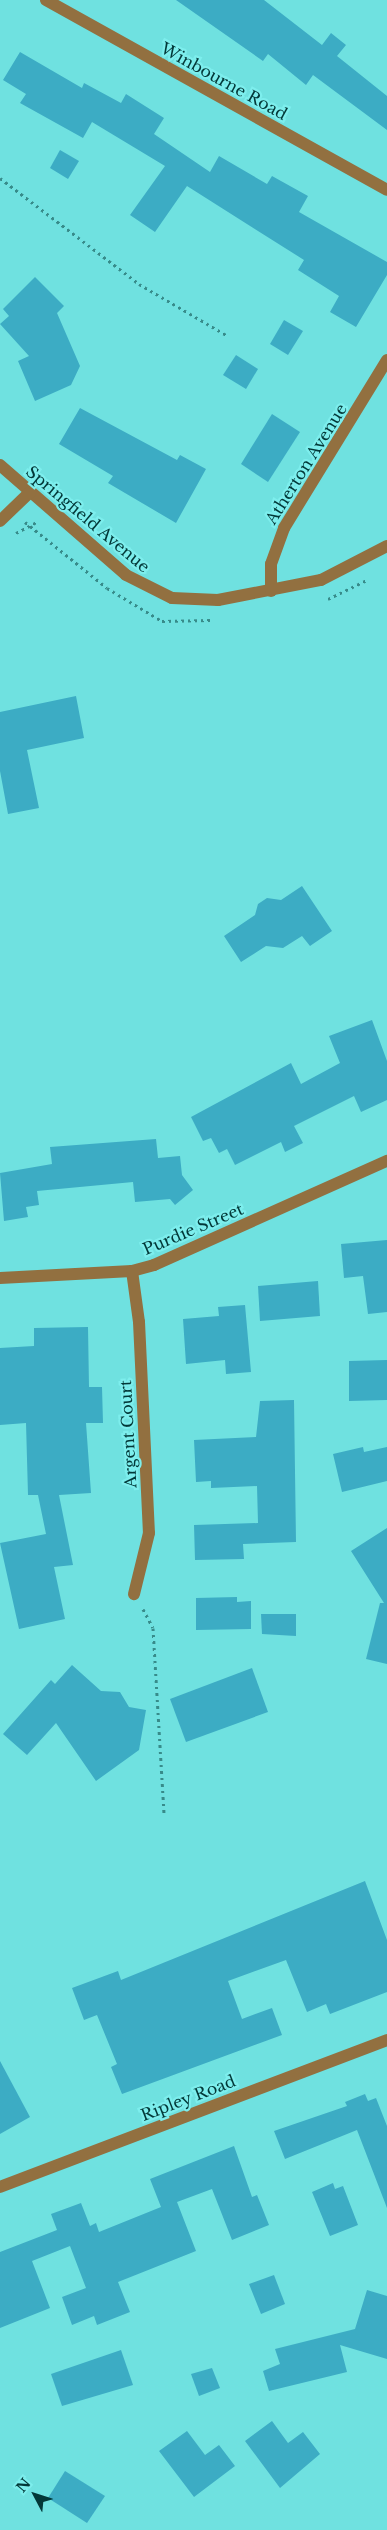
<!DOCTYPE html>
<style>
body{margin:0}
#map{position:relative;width:387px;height:2530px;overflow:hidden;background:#6fe1e0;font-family:"Libre Baskerville",serif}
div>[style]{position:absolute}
.building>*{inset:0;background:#3cacc4}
.path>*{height:3px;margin-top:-1.5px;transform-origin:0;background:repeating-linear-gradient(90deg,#378b8a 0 2.5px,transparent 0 6.5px)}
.minor>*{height:12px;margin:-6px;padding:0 6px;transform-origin:6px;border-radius:6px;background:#927040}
span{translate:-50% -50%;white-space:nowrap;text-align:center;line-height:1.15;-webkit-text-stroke:4.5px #7deeed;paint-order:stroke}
.street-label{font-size:16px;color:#023838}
.north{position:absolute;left:10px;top:2470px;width:50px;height:50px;-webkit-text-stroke:4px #7deeed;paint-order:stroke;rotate:310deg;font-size:14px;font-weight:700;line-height:20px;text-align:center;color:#023838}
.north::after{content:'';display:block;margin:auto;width:18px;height:22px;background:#023838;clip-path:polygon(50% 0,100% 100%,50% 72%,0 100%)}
</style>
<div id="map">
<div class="building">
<i style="clip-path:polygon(176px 0,264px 0,322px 45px,331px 33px,346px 45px,337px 56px,387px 96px,387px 130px,313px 75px,306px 85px,268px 54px,263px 61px)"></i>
<i style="clip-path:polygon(20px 52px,82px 88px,84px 83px,121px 103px,126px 94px,164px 118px,154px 134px,210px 172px,219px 156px,267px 184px,272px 176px,308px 196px,299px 212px,387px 262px,387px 275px,356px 327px,330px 312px,339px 296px,298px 270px,304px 260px,187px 186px,155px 232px,130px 215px,165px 166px,92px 122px,83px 138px,20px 103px,26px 94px,3px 80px)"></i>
<i style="clip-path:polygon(60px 150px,79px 161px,68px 179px,50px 168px)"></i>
<i style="clip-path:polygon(35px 277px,64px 306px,57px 313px,80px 366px,71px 385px,35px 401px,18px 361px,29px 356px,0 324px,9px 316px,3px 309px)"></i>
<i style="clip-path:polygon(284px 320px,303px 331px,288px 355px,270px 344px)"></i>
<i style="clip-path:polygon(236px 355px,258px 369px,246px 389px,223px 375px)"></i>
<i style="clip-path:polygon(80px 408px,177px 460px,180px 455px,206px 469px,176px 523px,108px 483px,113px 476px,59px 444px)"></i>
<i style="clip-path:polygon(272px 414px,300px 432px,268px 482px,241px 464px)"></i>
<i style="clip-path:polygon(76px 696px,84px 738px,27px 750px,39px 808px,8px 814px,0 771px,0 712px)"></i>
<i style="clip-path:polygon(302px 886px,332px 931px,310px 946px,302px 936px,283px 948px,266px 946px,241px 962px,224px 936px,255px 915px,258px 904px,267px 898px,281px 900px)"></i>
<i style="clip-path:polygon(372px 1020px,387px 1061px,387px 1100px,361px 1112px,354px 1096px,294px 1126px,303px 1143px,285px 1152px,281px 1142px,235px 1165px,227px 1149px,219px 1153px,211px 1138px,203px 1141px,191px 1117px,291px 1063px,301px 1084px,340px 1063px,329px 1036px)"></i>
<i style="clip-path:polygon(156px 1139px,158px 1158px,180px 1156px,182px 1175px,193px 1190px,175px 1205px,170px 1199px,135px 1202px,133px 1182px,37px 1191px,39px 1205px,26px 1207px,28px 1217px,4px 1221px,0 1173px,52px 1164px,50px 1147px)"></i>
<i style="clip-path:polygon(387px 1240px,387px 1312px,368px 1314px,363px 1276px,344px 1278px,341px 1244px)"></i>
<i style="clip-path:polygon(318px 1281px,320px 1316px,260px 1321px,258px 1286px)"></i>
<i style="clip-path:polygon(245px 1305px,251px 1372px,226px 1374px,225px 1360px,186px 1364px,183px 1319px,219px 1316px,218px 1307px)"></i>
<i style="clip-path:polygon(88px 1327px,89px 1387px,102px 1387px,103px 1423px,86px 1423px,91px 1493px,59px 1495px,73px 1565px,54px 1567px,65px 1619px,19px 1629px,0 1543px,46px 1534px,38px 1495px,28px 1495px,26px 1423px,0 1425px,0 1348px,34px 1346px,34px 1328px)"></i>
<i style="clip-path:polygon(387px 1360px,387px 1400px,349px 1401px,349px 1361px)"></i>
<i style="clip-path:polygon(294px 1400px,296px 1542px,243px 1544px,244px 1559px,195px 1560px,194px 1525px,258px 1523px,257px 1486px,211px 1488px,211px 1481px,196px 1482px,194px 1440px,256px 1437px,260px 1401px)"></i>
<i style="clip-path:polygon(363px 1447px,364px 1452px,387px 1447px,387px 1481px,342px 1492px,333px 1454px)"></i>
<i style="clip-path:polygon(387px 1528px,387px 1664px,366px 1659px,380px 1603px,384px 1603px,351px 1551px)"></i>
<i style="clip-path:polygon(237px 1597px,237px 1602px,251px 1601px,251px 1629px,196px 1630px,196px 1598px)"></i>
<i style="clip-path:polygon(261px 1614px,296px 1614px,296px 1636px,262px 1634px)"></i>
<i style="clip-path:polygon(72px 1665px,101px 1691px,120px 1692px,129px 1707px,146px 1710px,139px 1750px,96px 1781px,56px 1723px,27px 1755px,3px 1734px,51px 1680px,55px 1684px)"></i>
<i style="clip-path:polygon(252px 1668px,268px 1712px,186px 1742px,170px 1699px)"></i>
<i style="clip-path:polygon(365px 1881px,387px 1940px,387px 1992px,330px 2014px,326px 2004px,307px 2012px,286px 1960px,228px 1981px,242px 2019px,272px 2008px,282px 2035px,122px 2094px,111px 2067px,117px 2064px,97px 2015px,84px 2020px,72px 1988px,118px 1971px,121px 1980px)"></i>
<i style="clip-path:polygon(0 2061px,30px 2117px,0 2134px)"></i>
<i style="clip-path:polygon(365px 2094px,368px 2101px,376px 2098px,387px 2126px,387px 2208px,357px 2130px,285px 2159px,274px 2131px,347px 2106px,345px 2102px)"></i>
<i style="clip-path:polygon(234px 2146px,252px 2197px,257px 2195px,269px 2225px,232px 2240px,212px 2189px,177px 2202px,196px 2251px,118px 2282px,130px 2312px,97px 2325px,94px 2316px,72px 2325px,62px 2297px,86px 2288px,70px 2246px,32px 2261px,50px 2308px,0 2328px,0 2252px,57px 2230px,51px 2214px,81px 2203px,90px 2226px,96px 2223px,99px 2232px,161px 2207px,150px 2179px)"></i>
<i style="clip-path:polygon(333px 2183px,335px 2189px,343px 2186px,358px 2225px,330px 2236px,312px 2192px)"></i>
<i style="clip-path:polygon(274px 2275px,285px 2304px,261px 2314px,249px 2284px)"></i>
<i style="clip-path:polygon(367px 2290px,387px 2296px,387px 2359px,340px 2345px,347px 2372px,269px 2391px,263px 2371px,280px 2364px,275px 2349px,355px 2329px)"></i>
<i style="clip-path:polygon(121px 2350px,133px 2385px,62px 2406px,51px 2374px)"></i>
<i style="clip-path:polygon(212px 2368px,220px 2388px,199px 2396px,191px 2374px)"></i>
<i style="clip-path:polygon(272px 2421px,288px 2443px,303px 2432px,320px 2454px,280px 2488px,245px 2441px)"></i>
<i style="clip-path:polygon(187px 2431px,205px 2455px,219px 2445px,235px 2466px,194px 2497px,159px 2451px)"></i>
<i style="clip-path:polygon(65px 2471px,105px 2496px,87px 2523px,48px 2498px)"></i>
</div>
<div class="path">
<i style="left:0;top:178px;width:175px;rotate:37.3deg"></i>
<i style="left:139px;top:284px;width:103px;rotate:30.3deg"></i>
<i style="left:25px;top:522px;width:105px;rotate:38.8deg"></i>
<i style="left:107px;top:588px;width:64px;rotate:31deg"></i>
<i style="left:162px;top:621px;width:49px;rotate:-1.2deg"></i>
<i style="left:16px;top:533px;width:24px;rotate:-28deg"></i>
<i style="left:328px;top:599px;width:43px;rotate:-26deg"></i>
<i style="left:143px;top:1609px;width:21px;rotate:62deg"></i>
<i style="left:153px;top:1628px;width:186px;rotate:86.6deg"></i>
</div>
<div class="minor">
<i style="left:46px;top:0;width:390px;rotate:29.1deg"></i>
<i style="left:0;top:465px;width:167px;rotate:41.1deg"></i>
<i style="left:126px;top:575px;width:51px;rotate:26.6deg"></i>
<i style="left:172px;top:598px;width:46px;rotate:2.5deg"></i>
<i style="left:218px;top:600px;width:105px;rotate:-11deg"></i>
<i style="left:321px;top:580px;width:74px;rotate:-27.3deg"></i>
<i style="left:0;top:521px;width:42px;rotate:-44deg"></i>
<i style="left:271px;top:591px;width:27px;rotate:-90deg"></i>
<i style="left:271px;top:564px;width:38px;rotate:-70deg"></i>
<i style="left:284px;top:528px;width:197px;rotate:-58.5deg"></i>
<i style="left:132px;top:1271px;width:51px;rotate:82.2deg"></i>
<i style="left:139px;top:1322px;width:211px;rotate:87.3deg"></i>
<i style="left:149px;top:1533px;width:63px;rotate:103.8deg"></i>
<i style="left:0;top:1278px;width:132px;rotate:-3deg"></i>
<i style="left:132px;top:1271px;width:23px;rotate:-15deg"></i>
<i style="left:154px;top:1265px;width:255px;rotate:-24.1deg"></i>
<i style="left:0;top:2187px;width:414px;rotate:-20.8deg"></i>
</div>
<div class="street-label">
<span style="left:224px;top:81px;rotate:29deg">Winbourne Road</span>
<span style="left:306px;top:464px;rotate:-58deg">Atherton Avenue</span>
<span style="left:88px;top:519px;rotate:40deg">Springfield Avenue</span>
<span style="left:193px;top:1229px;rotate:-23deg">Purdie Street</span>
<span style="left:128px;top:1434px;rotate:-93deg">Argent Court</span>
<span style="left:188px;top:2098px;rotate:-21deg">Ripley Road</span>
</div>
<div class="north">N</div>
</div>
